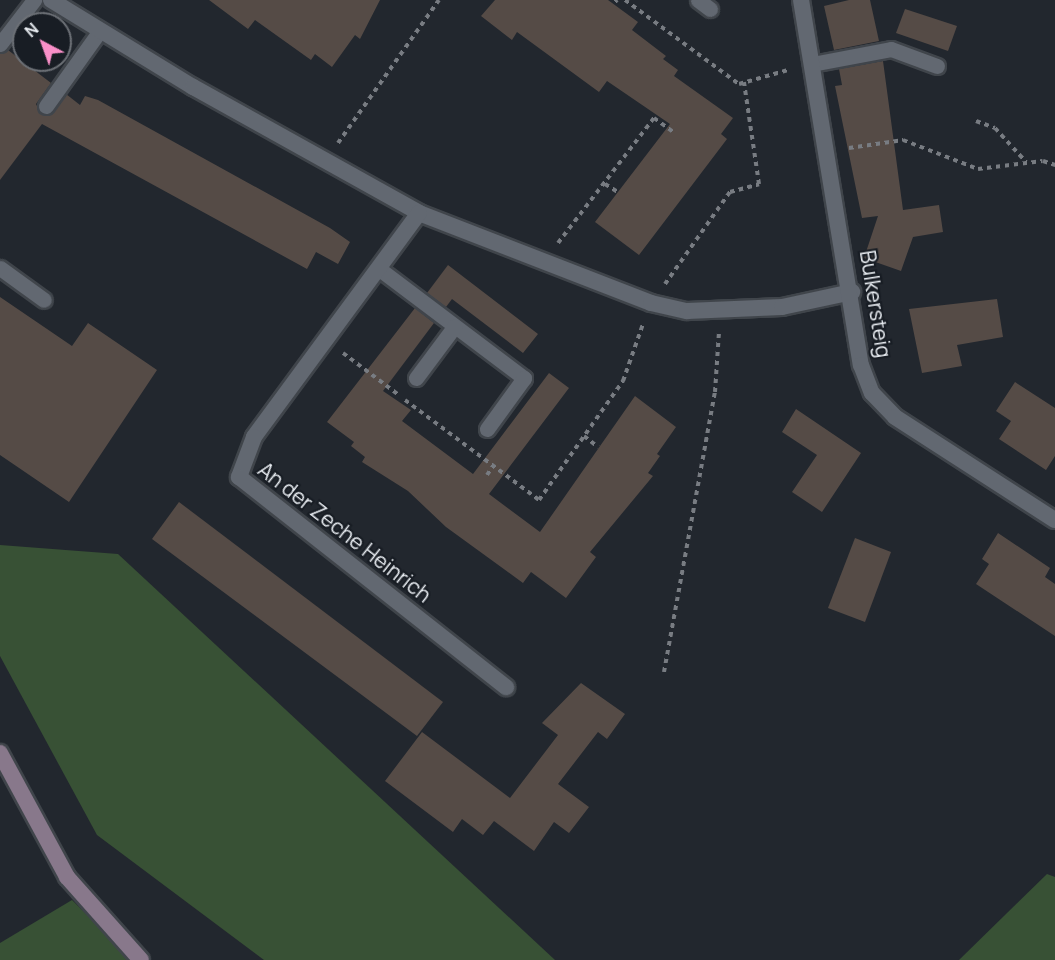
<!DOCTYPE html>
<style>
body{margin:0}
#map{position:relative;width:1055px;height:960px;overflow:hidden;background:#22272e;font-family:Manrope,sans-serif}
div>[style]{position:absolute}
.green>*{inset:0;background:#385135}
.building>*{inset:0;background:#554b46}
.path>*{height:4px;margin-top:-2px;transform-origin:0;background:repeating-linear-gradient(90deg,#787c82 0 4.5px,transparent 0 9px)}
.roads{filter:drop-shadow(2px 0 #40454b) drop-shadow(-2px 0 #40454b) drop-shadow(0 2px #40454b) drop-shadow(0 -2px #40454b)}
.service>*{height:15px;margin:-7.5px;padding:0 7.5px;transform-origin:7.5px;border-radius:7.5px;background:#626871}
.minor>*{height:16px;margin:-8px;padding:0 8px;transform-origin:8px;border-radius:8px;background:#626871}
.secondary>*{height:16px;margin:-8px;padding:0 8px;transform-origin:8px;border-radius:8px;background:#88788b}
span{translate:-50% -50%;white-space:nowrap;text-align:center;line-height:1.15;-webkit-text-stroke:4.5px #181d24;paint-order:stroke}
.street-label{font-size:21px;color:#e9edf2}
.north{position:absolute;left:12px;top:12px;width:60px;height:60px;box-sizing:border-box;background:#181d24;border:2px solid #6c7076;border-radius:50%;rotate:319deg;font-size:16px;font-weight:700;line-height:24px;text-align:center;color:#e9edf2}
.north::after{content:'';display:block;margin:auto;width:21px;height:27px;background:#f98fc8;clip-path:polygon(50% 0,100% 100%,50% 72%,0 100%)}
</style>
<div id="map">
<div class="green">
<i style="clip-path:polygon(0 545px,118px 554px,555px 960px,264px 960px,97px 835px,0 656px)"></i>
<i style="clip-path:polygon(1047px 874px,1055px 877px,1055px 960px,959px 960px)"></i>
<i style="clip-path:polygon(72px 900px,133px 960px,0 960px,0 943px)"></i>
</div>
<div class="building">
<i style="clip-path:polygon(209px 0,380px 0,360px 39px,355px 35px,332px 67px,315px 54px,311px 60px,255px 20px,248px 29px)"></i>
<i style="clip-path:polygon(495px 0,608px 0,638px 22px,632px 30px,666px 56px,663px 59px,678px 70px,674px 76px,733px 118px,721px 134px,727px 139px,639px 255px,595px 222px,670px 124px,607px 81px,599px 92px,517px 32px,512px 40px,481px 16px)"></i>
<i style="clip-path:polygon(849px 0,870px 0,879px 41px,834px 50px,824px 6px)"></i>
<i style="clip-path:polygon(905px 9px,957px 26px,948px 51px,896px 33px)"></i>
<i style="clip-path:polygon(8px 50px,51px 83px,36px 104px,41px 114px,51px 115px,66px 94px,80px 105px,85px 96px,98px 100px,330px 228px,350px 242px,338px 264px,316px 252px,307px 269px,42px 124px,0 180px,0 54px)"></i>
<i style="clip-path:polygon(883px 61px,903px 210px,939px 205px,943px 232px,913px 237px,901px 271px,864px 258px,878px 216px,862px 218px,835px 86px,842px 85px,839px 69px)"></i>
<i style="clip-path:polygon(448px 265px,538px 334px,523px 353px,452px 299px,446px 307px,427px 293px)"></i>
<i style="clip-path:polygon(0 297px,72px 346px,88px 323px,157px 370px,69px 502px,0 455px)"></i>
<i style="clip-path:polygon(997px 299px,1003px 337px,957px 345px,962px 366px,922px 373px,909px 309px)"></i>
<i style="clip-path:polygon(415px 308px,434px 323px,383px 391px,411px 410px,402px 421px,473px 474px,549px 373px,569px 388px,489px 494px,540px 532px,635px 396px,676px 427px,657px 454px,660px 456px,648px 473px,653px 476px,590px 552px,596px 557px,566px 598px,531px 572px,523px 583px,446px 527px,408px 491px,362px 462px,365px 457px,351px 446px,354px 442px,327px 422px)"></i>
<i style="clip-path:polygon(1015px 382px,1055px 408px,1055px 456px,1046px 470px,999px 439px,1011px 421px,996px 411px)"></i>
<i style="clip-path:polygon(796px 409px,861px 453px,822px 512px,792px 492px,817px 455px,782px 432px)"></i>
<i style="clip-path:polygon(179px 502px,443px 702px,417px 736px,152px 539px)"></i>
<i style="clip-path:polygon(998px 533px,1050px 568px,1045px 577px,1055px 584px,1055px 636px,976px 584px,989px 564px,982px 559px)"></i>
<i style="clip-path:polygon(855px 538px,891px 552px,865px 622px,828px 608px)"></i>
<i style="clip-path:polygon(581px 683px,625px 714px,607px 739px,598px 732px,558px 784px,589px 807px,569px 833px,554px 822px,534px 851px,494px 821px,483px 835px,462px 819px,453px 832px,385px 781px,422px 732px,510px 798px,558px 735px,542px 723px)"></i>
</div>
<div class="path">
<i style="left:625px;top:0;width:142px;rotate:36.4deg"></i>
<i style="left:739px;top:84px;width:51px;rotate:-15.9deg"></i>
<i style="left:615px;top:2px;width:3px;rotate:-45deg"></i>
<i style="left:976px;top:121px;width:20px;rotate:20deg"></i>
<i style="left:995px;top:128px;width:46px;rotate:47.6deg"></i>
<i style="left:338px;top:143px;width:175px;rotate:-54.8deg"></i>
<i style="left:849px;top:148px;width:55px;rotate:-8.4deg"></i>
<i style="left:903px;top:140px;width:80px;rotate:21.1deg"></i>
<i style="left:978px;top:169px;width:65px;rotate:-7deg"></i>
<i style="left:1043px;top:161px;width:13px;rotate:18deg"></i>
<i style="left:605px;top:184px;width:15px;rotate:32deg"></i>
<i style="left:558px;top:243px;width:158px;rotate:-52.5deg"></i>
<i style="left:654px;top:118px;width:24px;rotate:36deg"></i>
<i style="left:665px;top:284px;width:113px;rotate:-54.8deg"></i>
<i style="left:730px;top:192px;width:30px;rotate:-15deg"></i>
<i style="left:759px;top:184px;width:103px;rotate:-98.4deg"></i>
<i style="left:343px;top:353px;width:70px;rotate:36.9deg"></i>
<i style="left:405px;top:400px;width:167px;rotate:36.7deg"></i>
<i style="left:539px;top:500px;width:146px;rotate:-54.8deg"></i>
<i style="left:623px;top:381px;width:60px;rotate:-70.7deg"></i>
<i style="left:584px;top:436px;width:18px;rotate:38deg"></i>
<i style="left:487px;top:475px;width:11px;rotate:-56deg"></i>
<i style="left:664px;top:672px;width:285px;rotate:-79.7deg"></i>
<i style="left:715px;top:392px;width:61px;rotate:-86.2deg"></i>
</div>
<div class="roads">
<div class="service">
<i style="left:698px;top:0;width:15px;rotate:37deg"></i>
<i style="left:0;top:44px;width:56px;rotate:-52.3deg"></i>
<i style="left:812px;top:64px;width:80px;rotate:-10.8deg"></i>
<i style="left:891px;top:49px;width:49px;rotate:20.3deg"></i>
<i style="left:46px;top:106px;width:91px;rotate:-54.4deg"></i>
<i style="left:0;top:268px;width:54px;rotate:36deg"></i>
<i style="left:378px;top:268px;width:183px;rotate:37deg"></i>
<i style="left:524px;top:378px;width:63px;rotate:126deg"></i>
<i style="left:416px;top:378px;width:64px;rotate:-53.3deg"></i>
</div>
<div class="minor">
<i style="left:51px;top:0;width:167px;rotate:31.5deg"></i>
<i style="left:193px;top:87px;width:259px;rotate:29.1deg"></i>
<i style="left:419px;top:213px;width:249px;rotate:21.2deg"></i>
<i style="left:651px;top:303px;width:37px;rotate:13deg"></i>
<i style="left:687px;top:311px;width:95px;rotate:-2.4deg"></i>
<i style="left:782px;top:307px;width:72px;rotate:-12.1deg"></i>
<i style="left:801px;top:0;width:370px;rotate:80.7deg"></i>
<i style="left:861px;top:365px;width:30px;rotate:69deg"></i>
<i style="left:872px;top:393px;width:33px;rotate:46deg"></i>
<i style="left:895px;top:417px;width:190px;rotate:32.8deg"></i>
<i style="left:419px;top:213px;width:278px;rotate:126.4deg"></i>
<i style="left:254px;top:437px;width:43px;rotate:110.6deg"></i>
<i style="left:239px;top:477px;width:340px;rotate:38.2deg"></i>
</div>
<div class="secondary">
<i style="left:0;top:753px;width:141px;rotate:61.6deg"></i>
<i style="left:67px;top:877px;width:111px;rotate:48.3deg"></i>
</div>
</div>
<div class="street-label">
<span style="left:876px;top:304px;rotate:81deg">Bulkersteig</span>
<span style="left:345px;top:532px;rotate:38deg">An der Zeche Heinrich</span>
</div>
<div class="north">N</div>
</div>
